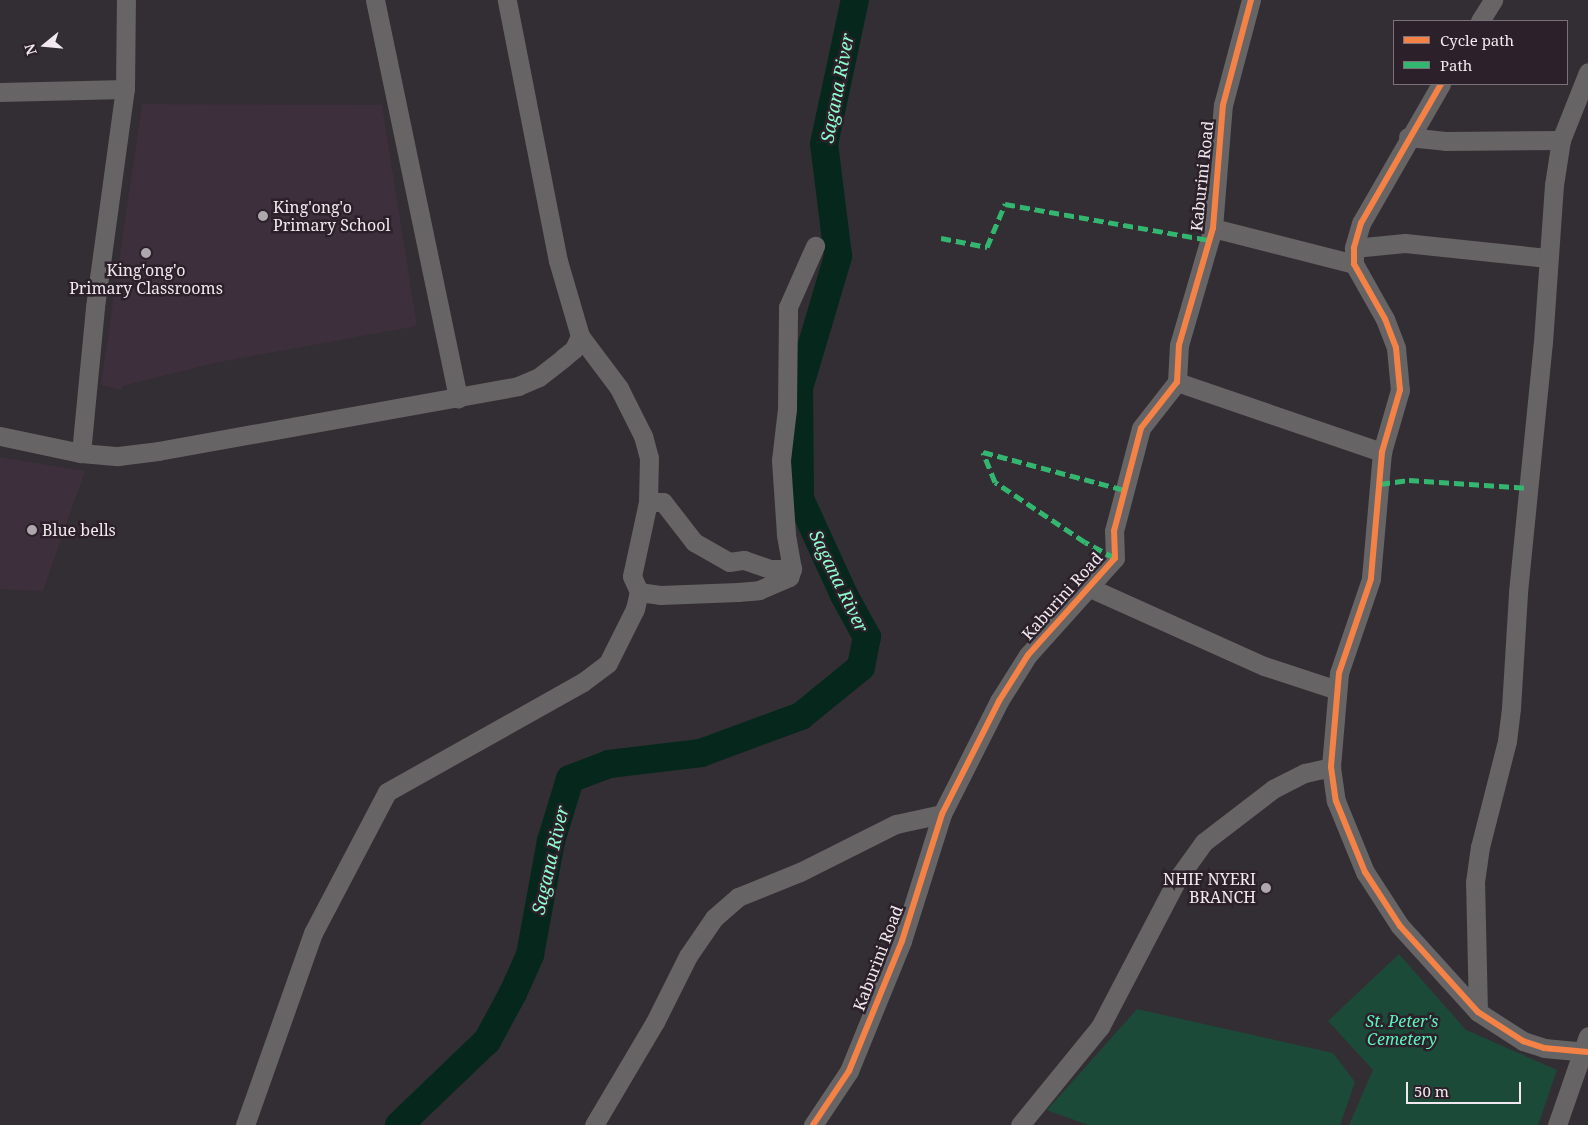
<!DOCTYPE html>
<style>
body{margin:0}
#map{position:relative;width:1588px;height:1125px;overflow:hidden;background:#332e33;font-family:"Noto Serif",serif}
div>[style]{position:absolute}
.built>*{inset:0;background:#3d2f3b}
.green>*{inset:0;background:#1b4a39}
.river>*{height:28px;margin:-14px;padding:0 14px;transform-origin:14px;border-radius:14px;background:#06271b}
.minor>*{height:19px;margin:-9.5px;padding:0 9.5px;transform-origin:9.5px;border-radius:9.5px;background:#666465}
.quiet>*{height:5px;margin-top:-2.5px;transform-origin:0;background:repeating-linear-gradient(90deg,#33b770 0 10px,transparent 0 15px)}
.cycleway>*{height:6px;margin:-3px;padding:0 3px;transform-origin:3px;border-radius:3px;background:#f48246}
.dots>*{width:14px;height:14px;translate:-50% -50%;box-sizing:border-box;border:2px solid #2c212a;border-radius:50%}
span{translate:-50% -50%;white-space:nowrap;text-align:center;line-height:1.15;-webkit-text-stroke:5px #2c212a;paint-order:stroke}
.street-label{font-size:16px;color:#f1e9ef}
.poi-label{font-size:16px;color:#f1e9ef}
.left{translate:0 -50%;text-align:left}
.right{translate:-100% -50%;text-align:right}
.park-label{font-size:16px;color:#5bf5bc;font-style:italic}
.water-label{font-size:18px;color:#8fffd0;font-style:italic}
.legend{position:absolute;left:1393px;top:20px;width:175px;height:65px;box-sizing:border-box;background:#2c212a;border:1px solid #7b7179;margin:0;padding:6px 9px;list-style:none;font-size:15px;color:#f1e9ef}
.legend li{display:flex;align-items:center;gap:10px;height:25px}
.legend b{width:25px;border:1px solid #7b7179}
.north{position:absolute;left:20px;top:20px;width:50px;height:50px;-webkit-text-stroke:4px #2c212a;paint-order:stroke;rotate:253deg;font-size:14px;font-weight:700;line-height:20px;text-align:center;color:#f1e9ef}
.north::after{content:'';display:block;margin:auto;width:18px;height:22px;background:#f1e9ef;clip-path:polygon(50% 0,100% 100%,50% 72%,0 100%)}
.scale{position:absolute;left:1406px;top:1082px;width:115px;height:22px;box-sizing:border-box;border:2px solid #f1e9ef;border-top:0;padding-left:6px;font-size:15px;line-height:18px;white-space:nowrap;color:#f1e9ef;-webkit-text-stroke:4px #2c212a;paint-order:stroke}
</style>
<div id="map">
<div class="built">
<i style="clip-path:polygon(142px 104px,382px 105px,417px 326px,219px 362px,122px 386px,122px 390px,101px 385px)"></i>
<i style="clip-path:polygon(0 457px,85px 471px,43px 591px,0 589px)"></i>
</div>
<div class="green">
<i style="clip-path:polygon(1399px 954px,1466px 1030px,1557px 1070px,1538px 1125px,1349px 1125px,1373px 1070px,1328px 1021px)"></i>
<i style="clip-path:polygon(1137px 1009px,1333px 1053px,1355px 1082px,1340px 1125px,1088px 1125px,1047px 1110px)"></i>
</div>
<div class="river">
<i style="left:399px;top:1125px;width:122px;rotate:-43.7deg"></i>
<i style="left:487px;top:1041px;width:55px;rotate:-61.6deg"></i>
<i style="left:513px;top:993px;width:42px;rotate:-65.9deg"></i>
<i style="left:530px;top:955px;width:116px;rotate:-79.6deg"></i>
<i style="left:551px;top:841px;width:65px;rotate:-73deg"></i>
<i style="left:570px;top:779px;width:42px;rotate:-21deg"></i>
<i style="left:609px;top:764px;width:93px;rotate:-6.8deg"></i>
<i style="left:701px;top:753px;width:107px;rotate:-20.3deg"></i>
<i style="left:801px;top:716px;width:77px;rotate:-39.2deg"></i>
<i style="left:861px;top:667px;width:31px;rotate:-79deg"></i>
<i style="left:867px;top:637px;width:48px;rotate:-118.7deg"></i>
<i style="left:844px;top:595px;width:106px;rotate:-114.6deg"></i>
<i style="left:800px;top:499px;width:111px;rotate:-90.5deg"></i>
<i style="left:799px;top:388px;width:138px;rotate:-73.5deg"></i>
<i style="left:838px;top:256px;width:113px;rotate:-97.1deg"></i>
<i style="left:824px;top:144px;width:147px;rotate:-77.9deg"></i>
</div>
<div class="minor">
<i style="left:375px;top:0;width:407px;rotate:78.2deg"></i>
<i style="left:1480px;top:21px;width:25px;rotate:-58deg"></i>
<i style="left:1441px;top:84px;width:160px;rotate:119.9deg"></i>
<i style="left:1361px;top:223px;width:26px;rotate:106deg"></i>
<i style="left:1354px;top:248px;width:16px;rotate:90deg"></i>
<i style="left:1354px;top:264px;width:63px;rotate:60.6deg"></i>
<i style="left:1385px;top:319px;width:31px;rotate:69deg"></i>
<i style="left:1396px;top:348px;width:42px;rotate:84.6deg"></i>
<i style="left:1400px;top:390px;width:65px;rotate:106.2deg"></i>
<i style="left:1382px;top:452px;width:127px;rotate:95deg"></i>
<i style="left:1371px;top:579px;width:99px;rotate:108.8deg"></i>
<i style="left:1339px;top:673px;width:94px;rotate:94.9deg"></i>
<i style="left:1331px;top:767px;width:34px;rotate:82deg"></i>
<i style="left:1336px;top:801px;width:77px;rotate:67.8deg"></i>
<i style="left:1365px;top:872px;width:64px;rotate:57.1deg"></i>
<i style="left:1400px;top:926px;width:116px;rotate:47.8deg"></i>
<i style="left:1478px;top:1012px;width:54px;rotate:32.8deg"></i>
<i style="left:1523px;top:1041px;width:22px;rotate:18deg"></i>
<i style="left:1544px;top:1048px;width:44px;rotate:5.2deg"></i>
<i style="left:0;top:92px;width:125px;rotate:-1.4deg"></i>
<i style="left:125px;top:89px;width:89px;rotate:-89.4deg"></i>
<i style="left:1408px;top:137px;width:37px;rotate:6deg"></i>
<i style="left:1445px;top:141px;width:116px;rotate:-0.5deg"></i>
<i style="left:1213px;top:228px;width:146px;rotate:14.3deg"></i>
<i style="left:1354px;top:248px;width:51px;rotate:-5.6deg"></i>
<i style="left:1405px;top:243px;width:143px;rotate:6deg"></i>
<i style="left:1177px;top:382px;width:217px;rotate:18.9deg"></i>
<i style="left:0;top:436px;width:83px;rotate:11.9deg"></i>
<i style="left:81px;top:453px;width:37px;rotate:5deg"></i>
<i style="left:118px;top:456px;width:40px;rotate:-7.1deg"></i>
<i style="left:158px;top:451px;width:366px;rotate:-10.2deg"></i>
<i style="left:518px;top:386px;width:23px;rotate:-23deg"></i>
<i style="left:539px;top:377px;width:31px;rotate:-38deg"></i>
<i style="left:563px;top:358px;width:14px;rotate:-39deg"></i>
<i style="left:574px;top:349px;width:14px;rotate:-65deg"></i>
<i style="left:580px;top:336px;width:78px;rotate:-106.3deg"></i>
<i style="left:558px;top:261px;width:266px;rotate:-101.1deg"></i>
<i style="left:81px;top:453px;width:147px;rotate:-84.5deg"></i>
<i style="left:95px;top:307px;width:220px;rotate:-82.2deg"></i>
<i style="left:648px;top:502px;width:15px"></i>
<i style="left:663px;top:502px;width:51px;rotate:52.2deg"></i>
<i style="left:694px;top:542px;width:40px;rotate:29.7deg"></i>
<i style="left:729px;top:562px;width:15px;rotate:-8deg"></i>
<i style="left:744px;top:560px;width:28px;rotate:19deg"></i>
<i style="left:770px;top:569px;width:22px"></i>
<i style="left:1088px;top:587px;width:193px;rotate:24.2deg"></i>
<i style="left:1264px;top:666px;width:77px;rotate:18.2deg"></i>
<i style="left:639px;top:592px;width:21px;rotate:8deg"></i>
<i style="left:660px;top:595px;width:78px;rotate:-2.2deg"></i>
<i style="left:738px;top:592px;width:21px;rotate:-5deg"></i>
<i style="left:759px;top:590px;width:33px;rotate:-23deg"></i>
<i style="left:789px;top:577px;width:9px;rotate:-69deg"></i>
<i style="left:792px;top:569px;width:36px;rotate:-100deg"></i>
<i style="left:786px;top:534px;width:74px;rotate:-93.9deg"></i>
<i style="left:781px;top:460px;width:51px;rotate:-83.3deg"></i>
<i style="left:787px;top:409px;width:102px;rotate:-89.4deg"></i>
<i style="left:788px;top:307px;width:67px;rotate:-66.1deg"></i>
<i style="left:1478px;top:1012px;width:130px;rotate:-91.3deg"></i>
<i style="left:1475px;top:882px;width:35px;rotate:-82deg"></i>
<i style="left:1480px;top:847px;width:109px;rotate:-75.7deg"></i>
<i style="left:1507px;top:741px;width:33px;rotate:-83deg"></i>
<i style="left:1511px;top:708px;width:116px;rotate:-86.5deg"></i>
<i style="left:1518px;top:592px;width:251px;rotate:-84.3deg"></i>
<i style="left:1543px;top:342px;width:157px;rotate:-86deg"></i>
<i style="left:1554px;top:185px;width:46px;rotate:-81.2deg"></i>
<i style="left:1561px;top:140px;width:73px;rotate:-68.3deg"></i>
<i style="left:245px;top:1125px;width:204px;rotate:-70.5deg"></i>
<i style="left:313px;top:933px;width:159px;rotate:-62.3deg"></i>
<i style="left:387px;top:792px;width:225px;rotate:-29.3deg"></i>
<i style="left:583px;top:682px;width:31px;rotate:-37deg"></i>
<i style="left:608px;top:663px;width:60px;rotate:-63.4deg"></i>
<i style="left:635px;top:609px;width:17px;rotate:-77deg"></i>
<i style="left:639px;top:592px;width:17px;rotate:-114deg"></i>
<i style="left:632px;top:576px;width:76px;rotate:-77.8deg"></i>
<i style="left:648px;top:502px;width:44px;rotate:-88.7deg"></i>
<i style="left:649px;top:458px;width:23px;rotate:-105deg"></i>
<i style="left:643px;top:436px;width:54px;rotate:-116.6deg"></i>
<i style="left:619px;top:388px;width:65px;rotate:-126.9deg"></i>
<i style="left:594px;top:1125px;width:120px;rotate:-59.4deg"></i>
<i style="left:655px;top:1022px;width:74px;rotate:-63.4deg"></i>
<i style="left:688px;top:956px;width:46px;rotate:-55.6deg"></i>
<i style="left:714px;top:918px;width:32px;rotate:-41deg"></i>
<i style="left:738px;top:897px;width:67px;rotate:-22deg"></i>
<i style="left:800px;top:872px;width:107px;rotate:-26.6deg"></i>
<i style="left:896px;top:824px;width:47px;rotate:-12.3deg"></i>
<i style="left:813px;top:1125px;width:65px;rotate:-56.3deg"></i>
<i style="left:849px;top:1071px;width:140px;rotate:-67.8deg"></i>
<i style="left:902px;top:941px;width:133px;rotate:-72.5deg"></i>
<i style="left:942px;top:814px;width:127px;rotate:-63.2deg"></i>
<i style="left:999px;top:701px;width:54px;rotate:-57.8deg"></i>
<i style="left:1028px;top:655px;width:130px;rotate:-48.1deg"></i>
<i style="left:1115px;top:558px;width:27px;rotate:-92deg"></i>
<i style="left:1114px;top:531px;width:106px;rotate:-75.3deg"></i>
<i style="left:1141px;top:428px;width:58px;rotate:-52deg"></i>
<i style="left:1177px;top:382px;width:37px;rotate:-87deg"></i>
<i style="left:1179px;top:345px;width:122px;rotate:-73.8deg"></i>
<i style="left:1213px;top:228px;width:123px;rotate:-85.4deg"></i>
<i style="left:1223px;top:105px;width:109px;rotate:-75.1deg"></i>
<i style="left:1020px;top:1125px;width:127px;rotate:-50.8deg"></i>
<i style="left:1100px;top:1027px;width:168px;rotate:-62.4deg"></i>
<i style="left:1178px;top:878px;width:44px;rotate:-54.2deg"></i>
<i style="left:1204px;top:842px;width:87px;rotate:-37.5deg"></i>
<i style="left:1273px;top:789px;width:36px;rotate:-27deg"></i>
<i style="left:1305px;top:773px;width:27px;rotate:-13deg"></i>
<i style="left:1557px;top:1125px;width:94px;rotate:-70.8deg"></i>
</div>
<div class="quiet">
<i style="left:941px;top:238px;width:47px;rotate:11.1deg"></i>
<i style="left:987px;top:247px;width:47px;rotate:-67.3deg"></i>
<i style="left:1005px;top:204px;width:208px;rotate:10deg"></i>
<i style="left:1380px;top:484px;width:29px;rotate:-8deg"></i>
<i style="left:1409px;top:480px;width:120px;rotate:3.8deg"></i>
<i style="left:1115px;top:558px;width:34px;rotate:-152deg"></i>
<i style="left:1085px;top:542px;width:108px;rotate:-146.3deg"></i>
<i style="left:995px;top:482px;width:32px;rotate:-112deg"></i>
<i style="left:983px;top:452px;width:147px;rotate:15deg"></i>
</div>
<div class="cycleway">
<i style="left:1441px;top:84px;width:160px;rotate:119.9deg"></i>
<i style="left:1361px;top:223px;width:26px;rotate:106deg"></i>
<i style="left:1354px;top:248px;width:16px;rotate:90deg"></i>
<i style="left:1354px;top:264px;width:63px;rotate:60.6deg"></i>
<i style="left:1385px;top:319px;width:31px;rotate:69deg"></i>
<i style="left:1396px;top:348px;width:42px;rotate:84.6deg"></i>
<i style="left:1400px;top:390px;width:65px;rotate:106.2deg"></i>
<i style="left:1382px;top:452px;width:127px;rotate:95deg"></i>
<i style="left:1371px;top:579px;width:99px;rotate:108.8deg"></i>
<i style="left:1339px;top:673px;width:94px;rotate:94.9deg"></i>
<i style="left:1331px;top:767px;width:34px;rotate:82deg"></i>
<i style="left:1336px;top:801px;width:77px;rotate:67.8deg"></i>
<i style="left:1365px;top:872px;width:64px;rotate:57.1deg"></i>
<i style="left:1400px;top:926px;width:116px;rotate:47.8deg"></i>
<i style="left:1478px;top:1012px;width:54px;rotate:32.8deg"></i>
<i style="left:1523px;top:1041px;width:22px;rotate:18deg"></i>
<i style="left:1544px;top:1048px;width:44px;rotate:5.2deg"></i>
<i style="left:813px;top:1125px;width:65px;rotate:-56.3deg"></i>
<i style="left:849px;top:1071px;width:140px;rotate:-67.8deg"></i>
<i style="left:902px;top:941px;width:133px;rotate:-72.5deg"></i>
<i style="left:942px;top:814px;width:127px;rotate:-63.2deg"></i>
<i style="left:999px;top:701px;width:54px;rotate:-57.8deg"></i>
<i style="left:1028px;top:655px;width:130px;rotate:-48.1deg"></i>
<i style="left:1115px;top:558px;width:27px;rotate:-92deg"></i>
<i style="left:1114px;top:531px;width:106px;rotate:-75.3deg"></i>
<i style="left:1141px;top:428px;width:58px;rotate:-52deg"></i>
<i style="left:1177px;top:382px;width:37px;rotate:-87deg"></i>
<i style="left:1179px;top:345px;width:122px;rotate:-73.8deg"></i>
<i style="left:1213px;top:228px;width:123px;rotate:-85.4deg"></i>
<i style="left:1223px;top:105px;width:109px;rotate:-75.1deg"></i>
</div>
<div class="dots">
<i style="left:263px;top:216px;background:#aea8ad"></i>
<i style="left:146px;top:253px;background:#aea8ad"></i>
<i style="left:32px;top:530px;background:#aea8ad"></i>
<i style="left:1266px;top:888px;background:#aea8ad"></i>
</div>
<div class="street-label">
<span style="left:1202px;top:176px;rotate:-84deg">Kaburini Road</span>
<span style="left:1062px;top:596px;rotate:-48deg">Kaburini Road</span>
<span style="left:878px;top:958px;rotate:-69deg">Kaburini Road</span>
</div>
<div class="poi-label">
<span class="left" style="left:273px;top:216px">King'ong'o<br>Primary School</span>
<span style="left:146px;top:279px">King'ong'o<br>Primary Classrooms</span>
<span class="left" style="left:42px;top:530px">Blue bells</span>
<span class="right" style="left:1256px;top:888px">NHIF NYERI<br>BRANCH</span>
</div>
<div class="park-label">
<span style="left:1402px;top:1030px">St. Peter's<br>Cemetery</span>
</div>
<div class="water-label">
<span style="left:837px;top:88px;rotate:-79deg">Sagana River</span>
<span style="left:839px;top:581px;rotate:64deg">Sagana River</span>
<span style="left:550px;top:860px;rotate:-77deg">Sagana River</span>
</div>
<ul class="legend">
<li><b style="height:6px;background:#f48246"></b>Cycle path</li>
<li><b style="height:6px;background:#33b770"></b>Path</li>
</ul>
<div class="north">N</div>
<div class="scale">50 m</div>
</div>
